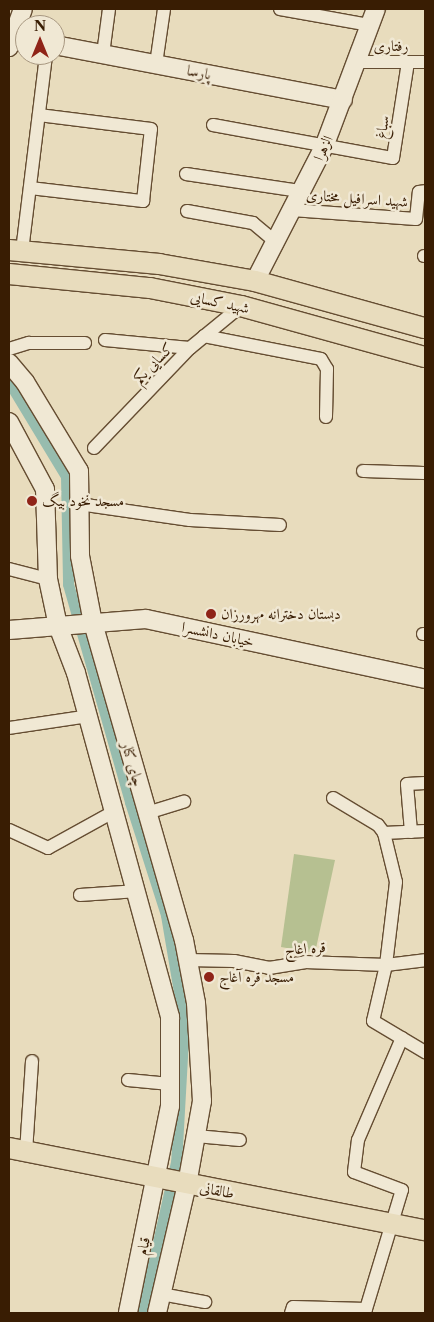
<!DOCTYPE html>
<meta charset="utf-8">
<style>
body{margin:0}
#map{position:relative;width:434px;height:1322px;overflow:hidden;background:#e8dcbd;font-family:"Libre Caslon Text",Amiri,serif}
div>[style]{position:absolute}
.green>*{inset:0;background:#b6c091}
.canal>*{height:11px;margin:-5.5px;padding:0 5.5px;transform-origin:5.5px;border-radius:5.5px;background:#97bcae}
.roads{filter:drop-shadow(1px 0 #654d32) drop-shadow(-1px 0 #654d32) drop-shadow(0 1px #654d32) drop-shadow(0 -1px #654d32)}
.street>*{height:12px;margin:-6px;padding:0 6px;transform-origin:6px;border-radius:6px;background:#f0e8d4}
.secondary>*{height:18px;margin:-9px;padding:0 9px;transform-origin:9px;border-radius:9px;background:#f0e8d4}
.primary>*{height:20px;margin:-10px;padding:0 10px;transform-origin:10px;border-radius:10px;background:#e8dcbd}
.dots>*{width:14px;height:14px;translate:-50% -50%;box-sizing:border-box;border:2px solid #f0e8d4;border-radius:50%}
span{translate:-50% -50%;white-space:nowrap;text-align:center;line-height:1.15;-webkit-text-stroke:5px #f0e8d4;paint-order:stroke}
.street-label{font-size:15px;color:#391d03}
.poi-label{font-size:15px;color:#391d03}
.left{translate:0 -50%;text-align:left}
.frame{position:absolute;inset:0;border:10px solid #391d03;pointer-events:none}
.north{position:absolute;left:15px;top:15px;width:50px;height:50px;box-sizing:border-box;background:#f0e8d4;border:1px solid #a79780;border-radius:50%;rotate:0deg;font-size:14px;font-weight:700;line-height:20px;text-align:center;color:#391d03}
.north::after{content:'';display:block;margin:auto;width:18px;height:22px;background:#8f2418;clip-path:polygon(50% 0,100% 100%,50% 72%,0 100%)}
</style>
<div id="map">
<div class="green">
<i style="clip-path:polygon(294px 854px,335px 860px,315px 953px,281px 947px)"></i>
</div>
<div class="canal">
<i style="left:9px;top:382px;width:110px;rotate:58.8deg"></i>
<i style="left:66px;top:476px;width:108px;rotate:88.9deg"></i>
<i style="left:68px;top:584px;width:227px;rotate:74.1deg"></i>
<i style="left:130px;top:802px;width:119px;rotate:72.3deg"></i>
<i style="left:166px;top:915px;width:108px;rotate:80.4deg"></i>
<i style="left:184px;top:1021px;width:141px;rotate:93.2deg"></i>
<i style="left:176px;top:1162px;width:155px;rotate:102.7deg"></i>
</div>
<div class="roads">
<div class="street">
<i style="left:280px;top:9px;width:90px;rotate:10.2deg"></i>
<i style="left:103px;top:54px;width:45px;rotate:-82.4deg"></i>
<i style="left:356px;top:62px;width:69px"></i>
<i style="left:156px;top:64px;width:56px;rotate:-81.7deg"></i>
<i style="left:213px;top:125px;width:183px;rotate:10.4deg"></i>
<i style="left:393px;top:158px;width:97px;rotate:-81.1deg"></i>
<i style="left:186px;top:174px;width:115px;rotate:8.5deg"></i>
<i style="left:30px;top:188px;width:114px;rotate:6.6deg"></i>
<i style="left:143px;top:201px;width:72px;rotate:-83.7deg"></i>
<i style="left:151px;top:129px;width:113px;rotate:-172.9deg"></i>
<i style="left:292px;top:210px;width:124px;rotate:4.2deg"></i>
<i style="left:416px;top:219px;width:27px;rotate:-84deg"></i>
<i style="left:419px;top:192px;width:6px;rotate:-9deg"></i>
<i style="left:187px;top:211px;width:67px;rotate:10.3deg"></i>
<i style="left:253px;top:223px;width:31px;rotate:40deg"></i>
<i style="left:22px;top:251px;width:197px;rotate:-83deg"></i>
<i style="left:424px;top:256px;width:1px"></i>
<i style="left:204px;top:336px;width:119px;rotate:11.1deg"></i>
<i style="left:321px;top:359px;width:12px;rotate:59deg"></i>
<i style="left:327px;top:369px;width:48px;rotate:91.2deg"></i>
<i style="left:105px;top:340px;width:85px;rotate:5.4deg"></i>
<i style="left:9px;top:349px;width:21px;rotate:-17deg"></i>
<i style="left:29px;top:343px;width:56px"></i>
<i style="left:94px;top:448px;width:139px;rotate:-46.2deg"></i>
<i style="left:190px;top:348px;width:66px;rotate:-39.5deg"></i>
<i style="left:363px;top:471px;width:62px;rotate:1.8deg"></i>
<i style="left:79px;top:504px;width:112px;rotate:8.2deg"></i>
<i style="left:190px;top:520px;width:90px;rotate:3.2deg"></i>
<i style="left:9px;top:569px;width:40px;rotate:14.4deg"></i>
<i style="left:423px;top:634px;width:2px"></i>
<i style="left:9px;top:728px;width:81px;rotate:-8.5deg"></i>
<i style="left:333px;top:798px;width:52px;rotate:31deg"></i>
<i style="left:378px;top:825px;width:10px;rotate:53deg"></i>
<i style="left:384px;top:833px;width:50px;rotate:76.2deg"></i>
<i style="left:396px;top:882px;width:84px;rotate:96.9deg"></i>
<i style="left:386px;top:965px;width:57px;rotate:103.1deg"></i>
<i style="left:373px;top:1021px;width:61px;rotate:30.8deg"></i>
<i style="left:147px;top:813px;width:39px;rotate:-17deg"></i>
<i style="left:9px;top:830px;width:43px;rotate:24.8deg"></i>
<i style="left:48px;top:848px;width:77px;rotate:-28.9deg"></i>
<i style="left:411px;top:832px;width:48px;rotate:-94.8deg"></i>
<i style="left:407px;top:784px;width:18px;rotate:-3deg"></i>
<i style="left:384px;top:833px;width:41px;rotate:-2.8deg"></i>
<i style="left:80px;top:895px;width:58px;rotate:-3.9deg"></i>
<i style="left:188px;top:960px;width:46px;rotate:1.2deg"></i>
<i style="left:234px;top:961px;width:36px;rotate:11deg"></i>
<i style="left:269px;top:968px;width:36px;rotate:-9deg"></i>
<i style="left:305px;top:962px;width:81px;rotate:2.1deg"></i>
<i style="left:386px;top:965px;width:39px;rotate:-7deg"></i>
<i style="left:128px;top:1080px;width:42px;rotate:5.4deg"></i>
<i style="left:196px;top:1136px;width:44px;rotate:5.2deg"></i>
<i style="left:26px;top:1152px;width:91px;rotate:-86.2deg"></i>
<i style="left:161px;top:1294px;width:45px;rotate:10.3deg"></i>
<i style="left:291px;top:1313px;width:6px;rotate:-72deg"></i>
<i style="left:293px;top:1307px;width:73px;rotate:1.6deg"></i>
<i style="left:366px;top:1309px;width:124px;rotate:-73.2deg"></i>
<i style="left:402px;top:1190px;width:51px;rotate:-159.4deg"></i>
<i style="left:354px;top:1172px;width:32px;rotate:-83deg"></i>
<i style="left:358px;top:1140px;width:111px;rotate:-66.7deg"></i>
</div>
<div class="secondary">
<i style="left:55px;top:45px;width:293px;rotate:10.8deg"></i>
<i style="left:9px;top:47px;width:40px;rotate:-69.8deg"></i>
<i style="left:255px;top:281px;width:151px;rotate:-62.8deg"></i>
<i style="left:324px;top:147px;width:147px;rotate:-69.4deg"></i>
<i style="left:9px;top:363px;width:25px;rotate:50deg"></i>
<i style="left:25px;top:382px;width:104px;rotate:58.8deg"></i>
<i style="left:79px;top:471px;width:85px;rotate:89.3deg"></i>
<i style="left:80px;top:556px;width:68px;rotate:79deg"></i>
<i style="left:93px;top:623px;width:330px;rotate:74deg"></i>
<i style="left:184px;top:940px;width:64px;rotate:79.2deg"></i>
<i style="left:196px;top:1003px;width:98px;rotate:86.5deg"></i>
<i style="left:202px;top:1101px;width:84px;rotate:100.2deg"></i>
<i style="left:187px;top:1184px;width:132px;rotate:103.1deg"></i>
<i style="left:9px;top:422px;width:76px;rotate:61.8deg"></i>
<i style="left:45px;top:489px;width:90px;rotate:88.1deg"></i>
<i style="left:48px;top:579px;width:48px;rotate:78deg"></i>
<i style="left:58px;top:626px;width:50px;rotate:69deg"></i>
<i style="left:76px;top:673px;width:357px;rotate:74.7deg"></i>
<i style="left:170px;top:1017px;width:89px;rotate:90deg"></i>
<i style="left:170px;top:1106px;width:211px;rotate:101.5deg"></i>
<i style="left:9px;top:630px;width:137px;rotate:-4.6deg"></i>
<i style="left:146px;top:619px;width:285px;rotate:12.1deg"></i>
</div>
<div class="primary">
<i style="left:9px;top:250px;width:151px;rotate:5.3deg"></i>
<i style="left:159px;top:264px;width:97px;rotate:10deg"></i>
<i style="left:255px;top:281px;width:176px;rotate:15.5deg"></i>
<i style="left:9px;top:274px;width:142px;rotate:5.7deg"></i>
<i style="left:150px;top:288px;width:93px;rotate:11.2deg"></i>
<i style="left:241px;top:306px;width:191px;rotate:15.5deg"></i>
<i style="left:9px;top:1148px;width:424px;rotate:11.2deg"></i>
</div>
</div>
<div class="dots">
<i style="left:32px;top:501px;background:#8f2418"></i>
<i style="left:211px;top:614px;background:#8f2418"></i>
<i style="left:209px;top:977px;background:#8f2418"></i>
</div>
<div class="street-label">
<span style="left:391px;top:46px">رفتاری</span>
<span style="left:199px;top:72px;rotate:11deg">پارسا</span>
<span style="left:382px;top:127px;rotate:-80deg">سباغ</span>
<span style="left:323px;top:148px;rotate:-65deg">الزهرا</span>
<span style="left:357px;top:198px;rotate:4deg">شهید اسرافیل مختاری</span>
<span style="left:220px;top:302px;rotate:12deg">شهید کسایی</span>
<span style="left:153px;top:363px;rotate:-46deg">کسایی یکم</span>
<span style="left:218px;top:634px;rotate:12deg">خیابان دانشسرا</span>
<span style="left:133px;top:764px;rotate:74deg">چای کنار</span>
<span style="left:305px;top:948px;rotate:-4deg">قره اغاج</span>
<span style="left:217px;top:1190px;rotate:11deg">طالقانی</span>
<span style="left:143px;top:1246px;rotate:-79deg">قیام</span>
</div>
<div class="poi-label">
<span class="left" style="left:42px;top:501px">مسجد نخود‌ بیگ</span>
<span class="left" style="left:221px;top:614px">دبستان دخترانه مهرورزان</span>
<span class="left" style="left:219px;top:977px">مسجد قره آغاج</span>
</div>
<div class="frame"></div>
<div class="north">N</div>
</div>
